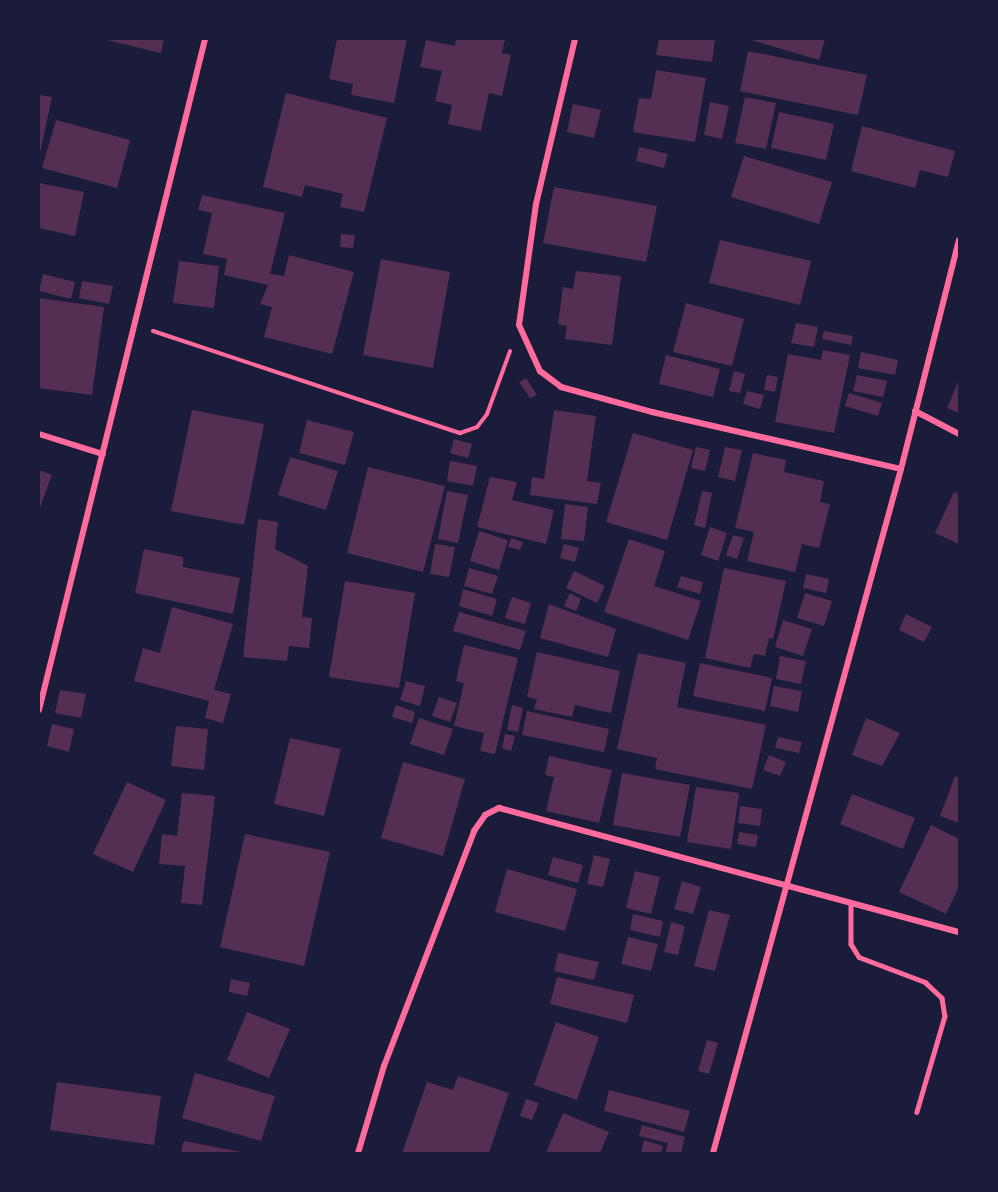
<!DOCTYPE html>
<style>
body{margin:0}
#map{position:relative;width:998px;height:1192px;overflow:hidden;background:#1b1b3a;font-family:"Asap Condensed",sans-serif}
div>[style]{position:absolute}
.building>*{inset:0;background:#542f53}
.path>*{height:4px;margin:-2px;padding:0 2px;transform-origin:2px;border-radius:2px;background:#ff6b9d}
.service>*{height:4.5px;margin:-2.25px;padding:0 2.25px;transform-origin:2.25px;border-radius:2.25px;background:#ff6b9d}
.minor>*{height:6px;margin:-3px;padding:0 3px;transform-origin:3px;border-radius:3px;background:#ff6b9d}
span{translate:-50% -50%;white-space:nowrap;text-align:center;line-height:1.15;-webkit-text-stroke:4.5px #1b1b3a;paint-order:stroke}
.frame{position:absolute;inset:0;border:40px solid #1b1b3a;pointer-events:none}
</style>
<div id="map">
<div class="building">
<i style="clip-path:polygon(102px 39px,164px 39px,161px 53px)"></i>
<i style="clip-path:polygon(337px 39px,407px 39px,394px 103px,351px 95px,353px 84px,329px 79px)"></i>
<i style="clip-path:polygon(456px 39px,505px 39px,502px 53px,511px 55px,502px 96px,489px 93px,481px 131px,448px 124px,452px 105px,435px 101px,442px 71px,420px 67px,426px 40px,455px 46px)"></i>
<i style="clip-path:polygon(659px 39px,715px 39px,712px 62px,656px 55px)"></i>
<i style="clip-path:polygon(748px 39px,825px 39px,819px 60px)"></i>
<i style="clip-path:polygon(748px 51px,867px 75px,858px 115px,740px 91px)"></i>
<i style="clip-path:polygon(656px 70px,706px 78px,695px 142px,633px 132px,639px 98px,651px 99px)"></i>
<i style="clip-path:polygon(286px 93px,387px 118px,364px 212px,340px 207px,343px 194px,305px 185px,302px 197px,263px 187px)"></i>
<i style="clip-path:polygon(39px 95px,52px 97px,40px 153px,39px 153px)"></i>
<i style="clip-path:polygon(745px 97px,776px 103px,766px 149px,735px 143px)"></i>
<i style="clip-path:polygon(710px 102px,729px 106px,722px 139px,704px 135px)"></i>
<i style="clip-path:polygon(573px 104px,601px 110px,594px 138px,567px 132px)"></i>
<i style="clip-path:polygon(779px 112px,834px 124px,826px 160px,771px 148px)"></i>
<i style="clip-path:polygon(56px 120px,130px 140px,117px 188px,42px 168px)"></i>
<i style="clip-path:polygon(862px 126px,955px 151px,948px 177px,920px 170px,915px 188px,851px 171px)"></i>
<i style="clip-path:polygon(639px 147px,668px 154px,664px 168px,636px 161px)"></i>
<i style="clip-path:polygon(744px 156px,832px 182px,819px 224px,731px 197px)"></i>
<i style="clip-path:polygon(39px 183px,84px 192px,75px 236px,39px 228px)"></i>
<i style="clip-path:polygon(554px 187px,657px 206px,646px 262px,543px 243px)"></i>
<i style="clip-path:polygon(202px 195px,285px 213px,270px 274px,284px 276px,289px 255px,354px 272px,332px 354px,264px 337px,272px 307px,260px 304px,268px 285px,224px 275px,227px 259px,203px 254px,212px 213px,198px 210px)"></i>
<i style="clip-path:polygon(341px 234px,355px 235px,353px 248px,340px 247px)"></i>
<i style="clip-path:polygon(720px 240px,811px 261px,800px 305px,709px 283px)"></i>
<i style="clip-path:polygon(381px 259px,450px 272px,433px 368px,363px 355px)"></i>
<i style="clip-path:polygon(179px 261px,219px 266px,214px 308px,173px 303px)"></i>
<i style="clip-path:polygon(576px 271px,621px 276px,612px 345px,565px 339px,567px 326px,558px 324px,563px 287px,573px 289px)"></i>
<i style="clip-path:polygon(43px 274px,75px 282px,71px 299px,39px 291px)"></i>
<i style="clip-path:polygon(82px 281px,113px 286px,109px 304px,79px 298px)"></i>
<i style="clip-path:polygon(39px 298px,104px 307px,92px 395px,39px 388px)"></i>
<i style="clip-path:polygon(686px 303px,744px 319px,732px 366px,673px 352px)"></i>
<i style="clip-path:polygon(796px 323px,818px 327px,814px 347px,791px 343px)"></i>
<i style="clip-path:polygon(824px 331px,853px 336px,851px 345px,822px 339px)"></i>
<i style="clip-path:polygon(823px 350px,850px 355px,834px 433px,775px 422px,788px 354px,821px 360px)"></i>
<i style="clip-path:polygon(861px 352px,898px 360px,895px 375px,858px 368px)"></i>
<i style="clip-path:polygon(666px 355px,720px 369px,713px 397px,659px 384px)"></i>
<i style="clip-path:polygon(734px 371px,745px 374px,740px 393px,729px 391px)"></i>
<i style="clip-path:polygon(767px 375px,778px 377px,775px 392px,764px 390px)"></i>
<i style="clip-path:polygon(857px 375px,887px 381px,883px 397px,853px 391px)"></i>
<i style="clip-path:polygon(526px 378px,537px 395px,530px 398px,519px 382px)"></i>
<i style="clip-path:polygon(959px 380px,959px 413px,947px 408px)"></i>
<i style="clip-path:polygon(747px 391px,764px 395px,760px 409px,743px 404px)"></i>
<i style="clip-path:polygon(849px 393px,882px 403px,878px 416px,845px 406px)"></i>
<i style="clip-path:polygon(192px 410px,264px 424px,244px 525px,171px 511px)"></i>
<i style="clip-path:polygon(554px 410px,596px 416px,587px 481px,601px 483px,597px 504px,530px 495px,532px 477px,544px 479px)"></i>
<i style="clip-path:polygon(307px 420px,354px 432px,345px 465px,299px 453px)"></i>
<i style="clip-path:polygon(633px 433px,693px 450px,667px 540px,606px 522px)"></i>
<i style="clip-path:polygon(454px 439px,472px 444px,468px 458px,450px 453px)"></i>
<i style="clip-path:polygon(696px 447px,710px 450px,705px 471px,691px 468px)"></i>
<i style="clip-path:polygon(725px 447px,742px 450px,735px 481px,718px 477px)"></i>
<i style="clip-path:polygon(753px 453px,786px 460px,784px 472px,824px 481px,820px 502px,830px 504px,819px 548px,802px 544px,795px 572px,747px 561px,754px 532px,735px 528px)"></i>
<i style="clip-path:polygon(290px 457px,338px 471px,326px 510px,278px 495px)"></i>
<i style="clip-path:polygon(450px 461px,477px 466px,473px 486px,447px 481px)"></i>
<i style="clip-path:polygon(368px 467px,445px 486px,423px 572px,347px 553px)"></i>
<i style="clip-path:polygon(39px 470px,52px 475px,39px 510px)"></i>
<i style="clip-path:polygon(490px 477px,517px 482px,512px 500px,554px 510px,546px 544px,477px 527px)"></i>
<i style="clip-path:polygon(447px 491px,468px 495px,458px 543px,438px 539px)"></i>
<i style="clip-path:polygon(702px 491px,712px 493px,705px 528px,694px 525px)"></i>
<i style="clip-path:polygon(954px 492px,959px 494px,959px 544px,935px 533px)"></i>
<i style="clip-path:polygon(565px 504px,588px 507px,584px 541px,561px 539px)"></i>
<i style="clip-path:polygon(258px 519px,278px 522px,275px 549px,308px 566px,302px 617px,312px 618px,309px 648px,289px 646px,287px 661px,243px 657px)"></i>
<i style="clip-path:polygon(710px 527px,727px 533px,718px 561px,701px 555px)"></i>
<i style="clip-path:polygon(479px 531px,508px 540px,499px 570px,470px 561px)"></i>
<i style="clip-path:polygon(733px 535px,744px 538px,737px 559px,726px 555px)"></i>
<i style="clip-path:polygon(511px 538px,523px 542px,520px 550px,508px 547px)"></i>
<i style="clip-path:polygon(629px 539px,665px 551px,654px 586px,701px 601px,688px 640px,604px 612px)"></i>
<i style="clip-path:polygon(435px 544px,455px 547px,449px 577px,430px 574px)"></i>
<i style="clip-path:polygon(564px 544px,579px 548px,575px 562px,560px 558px)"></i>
<i style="clip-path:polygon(144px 549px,183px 557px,183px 567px,240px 578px,233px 614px,135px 593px)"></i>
<i style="clip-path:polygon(469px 568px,498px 576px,492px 594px,464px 586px)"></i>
<i style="clip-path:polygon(724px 568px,786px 581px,773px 639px,769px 638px,765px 656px,754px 654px,750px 668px,705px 658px)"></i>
<i style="clip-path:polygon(574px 571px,605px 586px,597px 603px,566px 588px)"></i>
<i style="clip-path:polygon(806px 574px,829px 579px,826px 593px,803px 588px)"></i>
<i style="clip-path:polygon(681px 576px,703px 582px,700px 594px,677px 587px)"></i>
<i style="clip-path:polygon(345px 581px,415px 593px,399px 688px,329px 677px)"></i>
<i style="clip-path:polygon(463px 589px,497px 599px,492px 616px,459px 606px)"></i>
<i style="clip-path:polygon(570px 593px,581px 599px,576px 611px,564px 606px)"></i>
<i style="clip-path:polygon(805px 593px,832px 601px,824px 626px,797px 618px)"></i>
<i style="clip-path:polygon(512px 597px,531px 603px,525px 624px,505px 618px)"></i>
<i style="clip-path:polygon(549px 604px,616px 629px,608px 657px,540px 638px)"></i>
<i style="clip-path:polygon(172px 607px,233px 624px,214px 690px,231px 694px,223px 723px,205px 718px,209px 701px,134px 681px,143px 648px,160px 653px)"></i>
<i style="clip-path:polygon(459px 612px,526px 631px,520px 650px,453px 631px)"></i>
<i style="clip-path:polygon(906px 614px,932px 627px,924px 642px,899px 630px)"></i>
<i style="clip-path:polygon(783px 620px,812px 629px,803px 656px,775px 647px)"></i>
<i style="clip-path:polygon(464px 645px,518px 658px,495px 754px,480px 751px,484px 733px,454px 726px,464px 683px,456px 681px)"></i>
<i style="clip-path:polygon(537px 652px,620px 671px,611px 713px,575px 705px,572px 717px,534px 709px,537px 699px,527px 697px)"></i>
<i style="clip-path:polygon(638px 653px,686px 663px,677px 707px,766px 725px,752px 789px,655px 769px,657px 758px,617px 749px)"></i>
<i style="clip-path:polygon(780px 656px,806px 661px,801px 684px,776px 679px)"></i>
<i style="clip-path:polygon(700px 663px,772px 678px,765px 711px,693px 696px)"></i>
<i style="clip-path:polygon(406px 681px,425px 686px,420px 706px,400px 700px)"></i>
<i style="clip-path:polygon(774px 686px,802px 691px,798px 712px,770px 706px)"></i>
<i style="clip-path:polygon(60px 690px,86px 694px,81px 718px,55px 713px)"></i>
<i style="clip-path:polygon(439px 697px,457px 703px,450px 722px,432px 716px)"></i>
<i style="clip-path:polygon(396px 705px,415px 712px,412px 723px,392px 717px)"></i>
<i style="clip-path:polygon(512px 705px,523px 708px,518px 732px,507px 730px)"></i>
<i style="clip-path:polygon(527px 711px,609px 729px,604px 752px,522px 735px)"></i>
<i style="clip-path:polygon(419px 718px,453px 729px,444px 755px,410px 744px)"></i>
<i style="clip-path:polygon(866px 718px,900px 733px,882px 766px,852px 755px)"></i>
<i style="clip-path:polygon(52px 724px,74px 729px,69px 752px,47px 746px)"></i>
<i style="clip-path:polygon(176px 726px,208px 729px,204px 770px,171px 766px)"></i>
<i style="clip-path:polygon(505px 734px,515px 736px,511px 751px,502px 748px)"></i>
<i style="clip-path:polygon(778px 737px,802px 742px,799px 753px,775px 748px)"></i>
<i style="clip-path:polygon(290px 738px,341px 749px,324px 816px,274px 804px)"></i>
<i style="clip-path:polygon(769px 755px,786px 762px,780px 776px,763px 770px)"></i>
<i style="clip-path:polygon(549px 756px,612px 770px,599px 823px,546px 811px,554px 777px,545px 775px)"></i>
<i style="clip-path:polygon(403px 762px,465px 779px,443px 856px,381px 838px)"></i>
<i style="clip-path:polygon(622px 773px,690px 785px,680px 837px,613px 825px)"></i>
<i style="clip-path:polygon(955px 776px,959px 778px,959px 823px,940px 816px)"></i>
<i style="clip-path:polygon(127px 782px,166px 800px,133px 872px,93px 854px)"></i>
<i style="clip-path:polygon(696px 787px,739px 793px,731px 849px,687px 842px)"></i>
<i style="clip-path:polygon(182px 793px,215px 796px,202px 905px,181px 903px,185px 866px,159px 864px,162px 834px,177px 836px)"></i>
<i style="clip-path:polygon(852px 794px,915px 818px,903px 849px,840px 824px)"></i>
<i style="clip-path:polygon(740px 806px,762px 809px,760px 826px,738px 823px)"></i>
<i style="clip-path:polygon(931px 825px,959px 839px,959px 886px,946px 914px,899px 892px)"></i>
<i style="clip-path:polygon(739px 832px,758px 835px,756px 847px,737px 844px)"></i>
<i style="clip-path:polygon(245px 834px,330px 852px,304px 966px,220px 947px)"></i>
<i style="clip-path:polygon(594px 855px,610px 859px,603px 887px,587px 884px)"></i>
<i style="clip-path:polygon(553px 857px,583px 865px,578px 883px,548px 875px)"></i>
<i style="clip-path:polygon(507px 869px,577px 889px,565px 931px,495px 912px)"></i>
<i style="clip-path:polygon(635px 871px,660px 877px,651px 914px,626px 908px)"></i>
<i style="clip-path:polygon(682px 881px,701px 887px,693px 914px,674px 909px)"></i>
<i style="clip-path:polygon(709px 910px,730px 915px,715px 971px,694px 966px)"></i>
<i style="clip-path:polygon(633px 914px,663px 921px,660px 937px,630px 930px)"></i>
<i style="clip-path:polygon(671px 922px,685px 926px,678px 955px,664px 952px)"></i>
<i style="clip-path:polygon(628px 937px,658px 944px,651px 971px,621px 964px)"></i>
<i style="clip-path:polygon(558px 953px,599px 962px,594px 980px,554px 971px)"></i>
<i style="clip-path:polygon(557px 977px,634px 995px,627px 1023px,550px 1004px)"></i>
<i style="clip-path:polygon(231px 979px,250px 983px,247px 996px,229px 992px)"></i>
<i style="clip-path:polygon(247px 1012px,290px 1029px,269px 1078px,227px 1060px)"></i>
<i style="clip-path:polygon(556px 1022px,599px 1037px,577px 1100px,534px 1085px)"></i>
<i style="clip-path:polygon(707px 1040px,718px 1043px,709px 1074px,698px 1071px)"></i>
<i style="clip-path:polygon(195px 1073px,275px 1096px,261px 1141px,182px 1118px)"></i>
<i style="clip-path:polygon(458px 1076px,509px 1093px,489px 1153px,402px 1153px,427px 1082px,453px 1090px)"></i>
<i style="clip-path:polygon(57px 1082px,161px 1096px,154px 1145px,50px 1130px)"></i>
<i style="clip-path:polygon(609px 1090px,690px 1111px,684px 1132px,604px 1111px)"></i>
<i style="clip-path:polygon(526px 1099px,539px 1103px,532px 1120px,520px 1116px)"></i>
<i style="clip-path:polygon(563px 1113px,609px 1132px,600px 1153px,546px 1153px)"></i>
<i style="clip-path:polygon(642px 1125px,685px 1137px,681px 1153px,666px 1152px,668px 1143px,639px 1136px)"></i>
<i style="clip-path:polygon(644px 1140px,663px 1146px,661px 1153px,641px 1153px)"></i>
<i style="clip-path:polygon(184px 1141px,241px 1152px,240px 1153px,181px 1153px)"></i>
</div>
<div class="path">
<i style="left:153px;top:331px;width:324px;rotate:18.4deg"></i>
<i style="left:460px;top:433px;width:18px;rotate:-19deg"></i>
<i style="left:477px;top:427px;width:16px;rotate:-52deg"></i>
<i style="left:487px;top:414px;width:67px;rotate:-69.9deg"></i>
</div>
<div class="service">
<i style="left:851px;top:903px;width:41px;rotate:90deg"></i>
<i style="left:851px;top:944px;width:15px;rotate:58deg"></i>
<i style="left:859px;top:957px;width:71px;rotate:20.7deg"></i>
<i style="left:925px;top:982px;width:23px;rotate:43deg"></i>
<i style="left:942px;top:998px;width:18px;rotate:81deg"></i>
<i style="left:945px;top:1016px;width:100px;rotate:106.3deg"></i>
</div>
<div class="minor">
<i style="left:575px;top:39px;width:170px;rotate:103.3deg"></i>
<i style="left:536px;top:204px;width:122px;rotate:98deg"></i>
<i style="left:519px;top:325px;width:51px;rotate:65.5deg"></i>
<i style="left:540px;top:371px;width:26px;rotate:37deg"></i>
<i style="left:561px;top:387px;width:94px;rotate:15.4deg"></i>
<i style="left:652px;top:412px;width:255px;rotate:12.9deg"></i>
<i style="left:915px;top:411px;width:50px;rotate:27.6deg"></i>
<i style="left:39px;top:434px;width:67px;rotate:17.4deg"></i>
<i style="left:39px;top:710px;width:691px;rotate:-76.1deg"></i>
<i style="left:358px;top:1153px;width:91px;rotate:-73.4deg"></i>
<i style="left:384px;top:1066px;width:252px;rotate:-69deg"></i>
<i style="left:474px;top:831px;width:19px;rotate:-55deg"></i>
<i style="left:485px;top:815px;width:16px;rotate:-27deg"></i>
<i style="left:499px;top:808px;width:476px;rotate:15.1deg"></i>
<i style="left:713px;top:1153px;width:709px;rotate:-74.63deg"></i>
<i style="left:901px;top:469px;width:236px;rotate:-75.8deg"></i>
</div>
<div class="frame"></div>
</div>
